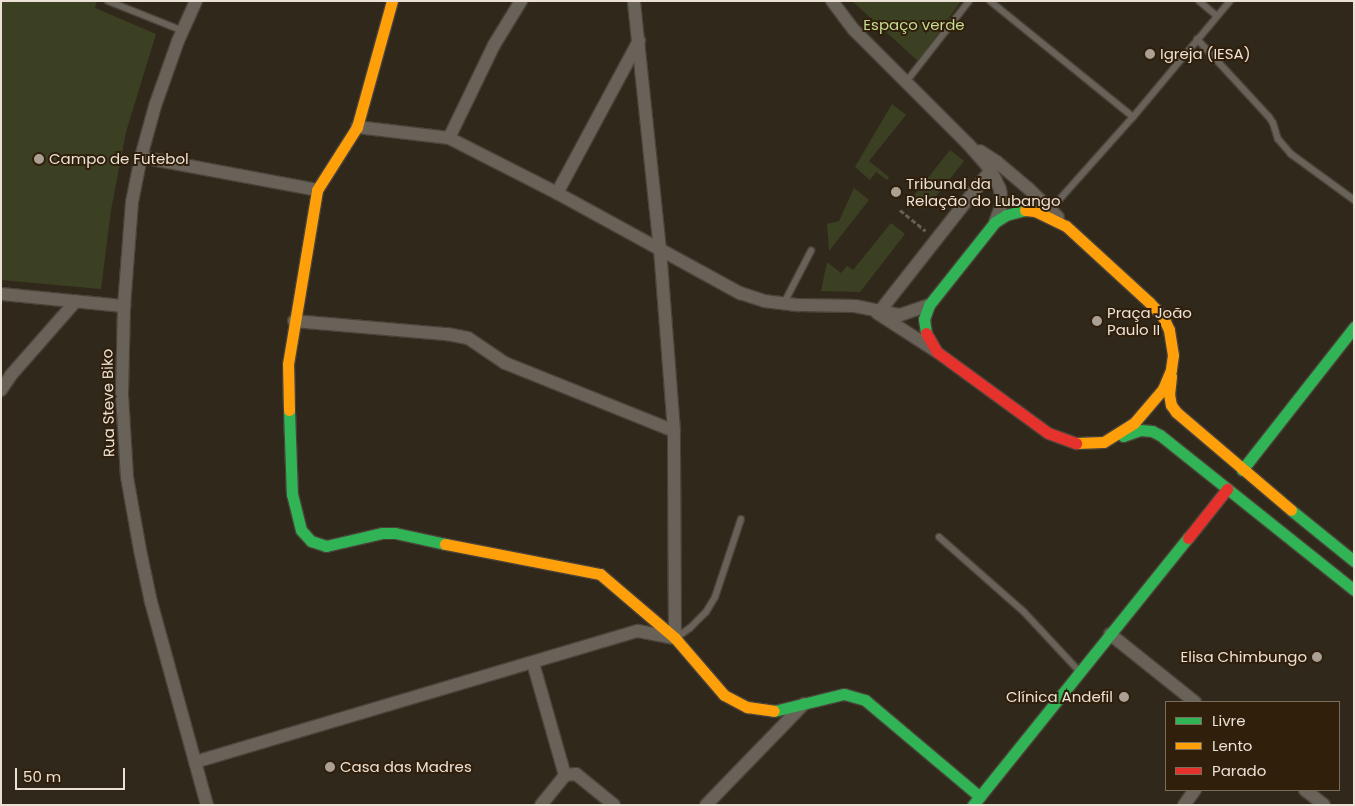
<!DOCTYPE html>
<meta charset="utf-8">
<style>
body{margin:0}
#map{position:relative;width:1355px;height:806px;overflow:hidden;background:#31281c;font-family:Poppins,sans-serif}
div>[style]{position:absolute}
.green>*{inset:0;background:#3b4023}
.path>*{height:2.5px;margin-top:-1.25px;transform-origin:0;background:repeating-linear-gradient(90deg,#655e56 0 5px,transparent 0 7.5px)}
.roads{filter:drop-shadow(1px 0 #4a4339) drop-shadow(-1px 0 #4a4339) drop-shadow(0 1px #4a4339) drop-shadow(0 -1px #4a4339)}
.lane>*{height:6px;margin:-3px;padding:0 3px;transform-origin:3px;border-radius:3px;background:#696259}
.street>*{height:12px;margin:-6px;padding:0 6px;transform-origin:6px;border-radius:6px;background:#696259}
.fast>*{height:11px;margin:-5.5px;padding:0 5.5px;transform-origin:5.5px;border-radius:5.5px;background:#30b455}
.slow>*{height:11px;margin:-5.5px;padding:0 5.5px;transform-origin:5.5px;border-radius:5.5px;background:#ff9f0a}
.jam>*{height:11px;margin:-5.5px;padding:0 5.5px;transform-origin:5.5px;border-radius:5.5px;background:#e5322d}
.dots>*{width:14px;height:14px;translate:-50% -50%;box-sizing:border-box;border:2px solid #2f1f0b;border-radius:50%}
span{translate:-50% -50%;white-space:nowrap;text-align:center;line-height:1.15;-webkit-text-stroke:4px #2f1f0b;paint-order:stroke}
.park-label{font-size:15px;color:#c7dc93}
.poi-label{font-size:15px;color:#ece1d5}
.left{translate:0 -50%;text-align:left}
.right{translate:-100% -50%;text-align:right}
.street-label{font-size:15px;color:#ece1d5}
.frame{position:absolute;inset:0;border:2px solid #ece1d5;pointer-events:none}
.legend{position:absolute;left:1165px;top:701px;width:175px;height:90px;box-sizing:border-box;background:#2f1f0b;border:1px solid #7b6d5c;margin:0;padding:6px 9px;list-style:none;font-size:15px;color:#ece1d5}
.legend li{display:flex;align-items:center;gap:10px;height:25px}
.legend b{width:25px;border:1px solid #7b6d5c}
.scale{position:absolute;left:15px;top:768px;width:110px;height:22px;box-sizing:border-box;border:2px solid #ece1d5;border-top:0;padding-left:6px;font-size:15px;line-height:18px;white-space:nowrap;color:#ece1d5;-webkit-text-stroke:4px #2f1f0b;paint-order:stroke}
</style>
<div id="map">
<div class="green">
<i style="clip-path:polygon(1px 1px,97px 1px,95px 8px,156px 34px,126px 132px,111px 210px,101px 289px,1px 280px)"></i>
<i style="clip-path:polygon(852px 1px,961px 1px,918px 61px)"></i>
<i style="clip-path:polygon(892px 104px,906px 115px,869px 161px,889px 177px,887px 180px,876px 172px,870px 180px,855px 167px)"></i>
<i style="clip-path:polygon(950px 150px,964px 161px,926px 209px,912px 198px)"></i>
<i style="clip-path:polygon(854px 188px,869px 200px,829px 251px,827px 224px,839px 221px)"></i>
<i style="clip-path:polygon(891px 223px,905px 234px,860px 292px,821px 291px,827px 262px,841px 273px,847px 266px,853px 270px)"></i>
</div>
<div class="path">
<i style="left:900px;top:210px;width:33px;rotate:39deg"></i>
</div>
<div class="roads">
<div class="lane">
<i style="left:108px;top:1px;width:81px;rotate:21.8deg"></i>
<i style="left:990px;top:1px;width:184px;rotate:39deg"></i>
<i style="left:1199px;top:1px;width:23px;rotate:40deg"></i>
<i style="left:1197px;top:39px;width:106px;rotate:47.3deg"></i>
<i style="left:1269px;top:117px;width:7px;rotate:56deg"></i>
<i style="left:1273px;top:123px;width:17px;rotate:73deg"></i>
<i style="left:1278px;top:139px;width:20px;rotate:49deg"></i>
<i style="left:1291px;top:154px;width:78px;rotate:36.1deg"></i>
<i style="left:906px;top:82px;width:103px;rotate:-52.1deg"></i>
<i style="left:1050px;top:210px;width:125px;rotate:-48.3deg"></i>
<i style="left:1133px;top:117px;width:151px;rotate:-50.1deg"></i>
<i style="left:784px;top:303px;width:59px;rotate:-62.6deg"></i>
<i style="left:939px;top:537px;width:113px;rotate:41.4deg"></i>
<i style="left:1024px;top:612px;width:81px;rotate:47deg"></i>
<i style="left:676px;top:638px;width:17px;rotate:-36deg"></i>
<i style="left:690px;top:628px;width:23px;rotate:-45deg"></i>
<i style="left:706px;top:612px;width:17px;rotate:-59deg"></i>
<i style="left:715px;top:597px;width:82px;rotate:-71.6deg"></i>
</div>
<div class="street">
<i style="left:196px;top:1px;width:44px;rotate:114.2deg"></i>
<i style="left:178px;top:41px;width:69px;rotate:109.5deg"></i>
<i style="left:155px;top:106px;width:53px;rotate:105.4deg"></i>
<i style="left:141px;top:157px;width:46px;rotate:101.3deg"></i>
<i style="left:132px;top:202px;width:104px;rotate:94.4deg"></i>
<i style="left:124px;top:306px;width:89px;rotate:91.3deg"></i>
<i style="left:122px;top:395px;width:82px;rotate:86.5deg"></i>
<i style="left:127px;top:477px;width:74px;rotate:79.9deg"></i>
<i style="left:140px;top:550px;width:53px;rotate:78.1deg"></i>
<i style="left:151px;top:602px;width:211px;rotate:74.6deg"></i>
<i style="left:832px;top:1px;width:36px;rotate:53deg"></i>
<i style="left:854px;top:30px;width:163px;rotate:45deg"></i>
<i style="left:969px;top:145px;width:33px;rotate:49deg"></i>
<i style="left:991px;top:170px;width:21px;rotate:65deg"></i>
<i style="left:1000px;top:189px;width:15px;rotate:82deg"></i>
<i style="left:1002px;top:204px;width:19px;rotate:111deg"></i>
<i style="left:357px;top:127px;width:93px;rotate:6.8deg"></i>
<i style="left:449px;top:138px;width:121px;rotate:27deg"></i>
<i style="left:557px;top:193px;width:209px;rotate:28.7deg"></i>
<i style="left:740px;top:293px;width:25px;rotate:18deg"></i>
<i style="left:764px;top:301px;width:35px;rotate:7deg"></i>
<i style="left:799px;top:305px;width:56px;rotate:1deg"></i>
<i style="left:855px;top:306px;width:46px;rotate:11.3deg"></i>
<i style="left:900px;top:315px;width:31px;rotate:-19deg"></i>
<i style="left:449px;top:138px;width:103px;rotate:-64.2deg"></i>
<i style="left:494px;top:45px;width:52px;rotate:-58.5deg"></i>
<i style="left:980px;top:151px;width:20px;rotate:33deg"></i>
<i style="left:997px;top:162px;width:42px;rotate:40.2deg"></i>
<i style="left:1029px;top:189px;width:40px;rotate:44deg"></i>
<i style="left:141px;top:157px;width:179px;rotate:10.6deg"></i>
<i style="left:557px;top:193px;width:173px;rotate:-61.7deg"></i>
<i style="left:1px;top:294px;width:124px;rotate:5.6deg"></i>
<i style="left:880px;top:311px;width:179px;rotate:-51.8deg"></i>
<i style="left:877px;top:313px;width:70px;rotate:32.8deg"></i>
<i style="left:294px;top:321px;width:154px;rotate:4.9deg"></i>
<i style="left:447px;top:334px;width:21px;rotate:11deg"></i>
<i style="left:468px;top:338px;width:45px;rotate:34deg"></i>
<i style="left:505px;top:363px;width:182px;rotate:21.9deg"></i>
<i style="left:1px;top:390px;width:18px;rotate:-56deg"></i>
<i style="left:11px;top:375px;width:98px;rotate:-48.7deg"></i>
<i style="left:1110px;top:634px;width:109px;rotate:38.7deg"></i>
<i style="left:533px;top:663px;width:116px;rotate:74.1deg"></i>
<i style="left:195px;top:762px;width:462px;rotate:-16.5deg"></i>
<i style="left:638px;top:631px;width:38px;rotate:11deg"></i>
<i style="left:675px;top:638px;width:207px;rotate:-90.3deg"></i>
<i style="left:674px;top:431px;width:182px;rotate:-94.4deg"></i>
<i style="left:660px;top:250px;width:250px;rotate:-96deg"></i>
<i style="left:1305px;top:790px;width:24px;rotate:38deg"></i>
<i style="left:541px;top:805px;width:38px;rotate:-51deg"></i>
<i style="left:565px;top:775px;width:11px;rotate:-5deg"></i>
<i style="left:576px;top:774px;width:49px;rotate:39.2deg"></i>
<i style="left:706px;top:805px;width:141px;rotate:-45.9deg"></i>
<i style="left:1184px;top:805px;width:19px;rotate:-54deg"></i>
</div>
<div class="fast">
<i style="left:926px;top:333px;width:14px;rotate:-98deg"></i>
<i style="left:924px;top:319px;width:15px;rotate:-70deg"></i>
<i style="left:929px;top:305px;width:106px;rotate:-51.5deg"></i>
<i style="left:995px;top:222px;width:13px;rotate:-32deg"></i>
<i style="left:1006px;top:215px;width:20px;rotate:-15deg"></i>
<i style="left:289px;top:410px;width:84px;rotate:88deg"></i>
<i style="left:292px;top:494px;width:37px;rotate:76deg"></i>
<i style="left:301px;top:530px;width:15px;rotate:48deg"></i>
<i style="left:311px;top:541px;width:16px;rotate:18deg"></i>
<i style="left:326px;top:546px;width:57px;rotate:-13.1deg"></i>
<i style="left:382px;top:533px;width:13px"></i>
<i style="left:395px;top:533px;width:51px;rotate:12.4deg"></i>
<i style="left:1123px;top:436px;width:18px;rotate:-19deg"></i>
<i style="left:1140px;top:430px;width:12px;rotate:5deg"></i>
<i style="left:1152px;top:431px;width:9px;rotate:27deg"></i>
<i style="left:1160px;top:435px;width:248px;rotate:38.6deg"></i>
<i style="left:1242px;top:470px;width:182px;rotate:-51.9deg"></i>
<i style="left:1291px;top:510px;width:81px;rotate:39deg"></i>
<i style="left:774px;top:711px;width:72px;rotate:-13.7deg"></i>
<i style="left:844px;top:694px;width:22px;rotate:16deg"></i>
<i style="left:865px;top:700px;width:150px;rotate:40.1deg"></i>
<i style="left:973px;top:805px;width:343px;rotate:-51.2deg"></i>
</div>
<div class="slow">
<i style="left:1025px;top:210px;width:10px;rotate:6deg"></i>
<i style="left:1035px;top:211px;width:34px;rotate:26deg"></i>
<i style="left:1066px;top:226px;width:113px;rotate:42.5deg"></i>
<i style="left:1149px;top:302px;width:21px;rotate:47deg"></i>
<i style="left:1163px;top:317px;width:14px;rotate:65deg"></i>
<i style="left:1169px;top:330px;width:25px;rotate:81deg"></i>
<i style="left:1173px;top:355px;width:15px;rotate:98deg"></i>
<i style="left:1171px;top:370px;width:21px;rotate:113deg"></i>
<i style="left:1163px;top:389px;width:45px;rotate:130.5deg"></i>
<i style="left:1134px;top:423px;width:36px;rotate:148deg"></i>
<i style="left:1103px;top:442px;width:27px;rotate:178deg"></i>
<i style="left:1171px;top:376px;width:18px;rotate:96deg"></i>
<i style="left:1169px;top:394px;width:11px;rotate:80deg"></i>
<i style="left:1171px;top:405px;width:9px;rotate:54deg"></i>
<i style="left:1176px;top:412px;width:151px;rotate:40.4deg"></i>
<i style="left:289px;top:410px;width:46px;rotate:-91.2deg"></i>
<i style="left:288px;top:364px;width:176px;rotate:-80.5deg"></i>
<i style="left:317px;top:190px;width:75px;rotate:-57.6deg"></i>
<i style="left:357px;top:127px;width:131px;rotate:-74.5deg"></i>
<i style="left:445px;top:544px;width:158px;rotate:11deg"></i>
<i style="left:600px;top:574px;width:99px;rotate:40.5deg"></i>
<i style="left:675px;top:638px;width:75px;rotate:49.3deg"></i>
<i style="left:724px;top:695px;width:26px;rotate:28deg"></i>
<i style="left:747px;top:707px;width:27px;rotate:8deg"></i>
</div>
<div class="jam">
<i style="left:926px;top:333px;width:22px;rotate:60deg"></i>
<i style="left:937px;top:352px;width:137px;rotate:36.1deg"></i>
<i style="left:1048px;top:433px;width:30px;rotate:20deg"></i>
<i style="left:1188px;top:538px;width:63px;rotate:-51.5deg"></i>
</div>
</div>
<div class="dots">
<i style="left:1150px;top:54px;background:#aba094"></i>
<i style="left:39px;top:159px;background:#aba094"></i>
<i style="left:896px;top:192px;background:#aba094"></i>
<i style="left:1097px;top:321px;background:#aba094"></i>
<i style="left:1317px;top:657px;background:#aba094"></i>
<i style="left:1124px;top:697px;background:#aba094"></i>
<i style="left:330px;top:767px;background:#aba094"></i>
</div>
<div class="park-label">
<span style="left:914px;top:25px">Espaço verde</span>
</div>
<div class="poi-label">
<span class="left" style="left:1160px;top:54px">Igreja (IESA)</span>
<span class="left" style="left:49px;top:159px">Campo de Futebol</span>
<span class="left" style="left:906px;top:192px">Tribunal da<br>Relação do Lubango</span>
<span class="left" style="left:1107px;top:321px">Praça João<br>Paulo II</span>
<span class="right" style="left:1307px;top:657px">Elisa Chimbungo</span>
<span class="right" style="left:1113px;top:697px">Clínica Andefil</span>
<span class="left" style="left:340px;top:767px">Casa das Madres</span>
</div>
<div class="street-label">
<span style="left:108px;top:403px;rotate:-91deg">Rua Steve Biko</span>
</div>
<div class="frame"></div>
<ul class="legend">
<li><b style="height:6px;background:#30b455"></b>Livre</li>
<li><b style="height:6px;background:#ff9f0a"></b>Lento</li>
<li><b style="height:6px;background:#e5322d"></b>Parado</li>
</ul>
<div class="scale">50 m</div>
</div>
